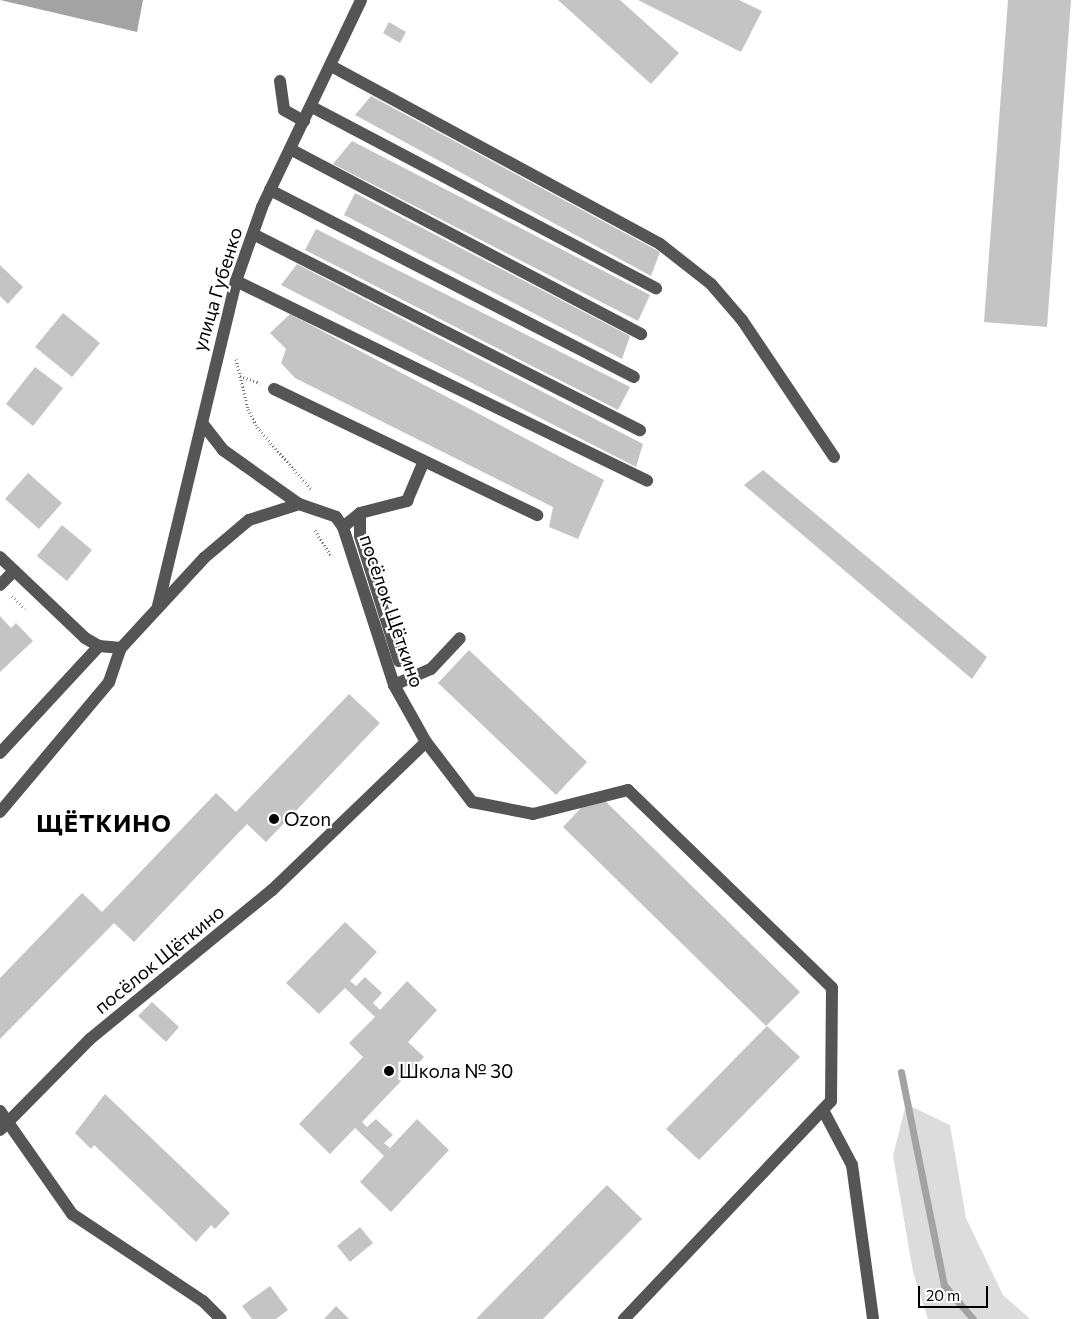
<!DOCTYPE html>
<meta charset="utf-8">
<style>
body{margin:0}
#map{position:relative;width:1090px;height:1319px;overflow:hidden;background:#fff;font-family:Commissioner,sans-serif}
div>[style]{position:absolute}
.green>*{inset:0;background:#dcdcdc}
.water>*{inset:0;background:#a3a3a3}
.stream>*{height:7px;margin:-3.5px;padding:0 3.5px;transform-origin:3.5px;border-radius:3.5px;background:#a3a3a3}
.building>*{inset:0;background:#c4c4c4}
.path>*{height:3px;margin-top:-1.5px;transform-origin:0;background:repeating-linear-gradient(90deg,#777 0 1px,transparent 0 3.5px)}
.minor>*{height:12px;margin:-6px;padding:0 6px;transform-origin:6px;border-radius:6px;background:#555}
.dots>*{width:14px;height:14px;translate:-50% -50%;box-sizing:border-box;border:2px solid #fff;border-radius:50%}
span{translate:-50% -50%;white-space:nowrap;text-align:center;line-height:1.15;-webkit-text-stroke:4.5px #fff;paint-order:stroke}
.street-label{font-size:19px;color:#000}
.poi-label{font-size:19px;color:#000}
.left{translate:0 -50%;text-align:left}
.district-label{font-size:24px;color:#000;font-weight:700;letter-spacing:1px}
.scale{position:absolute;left:918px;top:1286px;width:70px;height:22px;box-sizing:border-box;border:2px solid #000;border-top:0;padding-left:6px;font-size:15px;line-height:18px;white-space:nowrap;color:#000;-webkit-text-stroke:4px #fff;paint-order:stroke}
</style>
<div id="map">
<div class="green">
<i style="clip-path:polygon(906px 1104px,950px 1125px,966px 1218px,1003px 1295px,1030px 1319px,928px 1319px,913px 1272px,893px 1156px)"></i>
</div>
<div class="water">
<i style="clip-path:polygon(0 0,143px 0,137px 32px)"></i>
</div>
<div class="stream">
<i style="left:901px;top:1072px;width:217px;rotate:78.6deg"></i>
<i style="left:944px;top:1285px;width:45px;rotate:49.5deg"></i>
</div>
<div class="building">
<i style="clip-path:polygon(558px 0,620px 0,679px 53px,651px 84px)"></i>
<i style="clip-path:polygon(638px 0,739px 0,762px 11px,741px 52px)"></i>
<i style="clip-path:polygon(1008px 0,1071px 0,1047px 327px,984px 322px)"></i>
<i style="clip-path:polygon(389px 22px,406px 32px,400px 43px,383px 33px)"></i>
<i style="clip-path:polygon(371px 96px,660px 252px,651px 276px,355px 115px)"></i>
<i style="clip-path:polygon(352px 141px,650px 295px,638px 321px,333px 164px)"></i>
<i style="clip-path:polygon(355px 193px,630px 336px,622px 359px,344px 215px)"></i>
<i style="clip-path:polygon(316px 229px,630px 387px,618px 410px,305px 250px)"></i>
<i style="clip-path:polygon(297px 264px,643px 444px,636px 467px,281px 285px)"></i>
<i style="clip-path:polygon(0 265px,23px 287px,8px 304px,0 296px)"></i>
<i style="clip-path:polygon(63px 313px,100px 343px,72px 377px,35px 347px)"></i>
<i style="clip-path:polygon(290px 314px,604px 480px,578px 539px,549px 527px,553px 507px,295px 378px,281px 363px,286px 349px,270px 333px)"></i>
<i style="clip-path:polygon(35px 367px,63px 388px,33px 426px,6px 404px)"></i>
<i style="clip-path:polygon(763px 470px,987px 657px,972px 679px,744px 485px)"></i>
<i style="clip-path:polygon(28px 473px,62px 503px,39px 529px,5px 499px)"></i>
<i style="clip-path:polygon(62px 525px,92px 550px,67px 581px,37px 556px)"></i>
<i style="clip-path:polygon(0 616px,11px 628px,16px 623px,33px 641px,0 672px)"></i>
<i style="clip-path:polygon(469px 650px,587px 762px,556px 795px,438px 683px)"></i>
<i style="clip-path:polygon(349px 694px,380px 723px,266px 842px,247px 824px,134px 942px,114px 923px,0 1039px,0 978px,82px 893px,102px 912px,216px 793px,236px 812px)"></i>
<i style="clip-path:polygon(596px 792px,800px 992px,766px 1026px,563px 827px)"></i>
<i style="clip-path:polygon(345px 922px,377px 952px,350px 981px,356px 986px,365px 977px,382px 993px,373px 1003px,380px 1010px,407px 981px,437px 1010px,408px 1042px,424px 1057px,362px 1122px,367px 1127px,376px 1119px,393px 1135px,384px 1143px,390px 1148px,417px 1119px,449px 1150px,391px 1212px,360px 1182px,384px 1156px,355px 1128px,330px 1154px,299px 1124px,363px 1057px,349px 1043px,375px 1017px,345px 988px,319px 1014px,286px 983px)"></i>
<i style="clip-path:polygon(152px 1002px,179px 1027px,166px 1042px,138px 1016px)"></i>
<i style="clip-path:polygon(767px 1026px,800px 1057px,699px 1160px,666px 1129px)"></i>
<i style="clip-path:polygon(105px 1094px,230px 1213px,215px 1229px,211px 1225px,196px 1242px,94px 1145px,91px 1149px,75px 1133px)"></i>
<i style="clip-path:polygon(607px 1185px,642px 1219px,543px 1319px,476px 1319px)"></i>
<i style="clip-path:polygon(360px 1227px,373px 1243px,350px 1262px,337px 1246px)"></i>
<i style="clip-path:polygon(270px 1286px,288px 1310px,276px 1319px,252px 1319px,242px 1306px)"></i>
<i style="clip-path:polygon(336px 1306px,349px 1319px,324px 1319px)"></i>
</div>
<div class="path">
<i style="left:236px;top:359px;width:51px;rotate:76.5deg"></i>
<i style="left:248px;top:409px;width:20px;rotate:63deg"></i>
<i style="left:257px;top:427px;width:82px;rotate:48.9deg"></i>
<i style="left:240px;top:376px;width:21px;rotate:19deg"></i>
<i style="left:315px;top:530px;width:31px;rotate:58deg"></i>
<i style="left:12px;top:596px;width:18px;rotate:45deg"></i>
</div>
<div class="minor">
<i style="left:333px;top:67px;width:372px;rotate:28.4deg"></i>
<i style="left:660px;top:244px;width:65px;rotate:38.1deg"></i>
<i style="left:711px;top:284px;width:48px;rotate:49.3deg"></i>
<i style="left:742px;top:320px;width:165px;rotate:56.1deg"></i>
<i style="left:280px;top:81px;width:29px;rotate:82deg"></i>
<i style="left:284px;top:110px;width:23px;rotate:29deg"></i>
<i style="left:312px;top:107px;width:389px;rotate:27.8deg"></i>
<i style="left:290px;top:149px;width:397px;rotate:27.8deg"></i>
<i style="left:270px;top:190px;width:409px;rotate:27.2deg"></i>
<i style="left:253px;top:234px;width:434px;rotate:26.9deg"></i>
<i style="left:236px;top:281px;width:457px;rotate:25.9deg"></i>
<i style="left:274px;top:389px;width:292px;rotate:25.6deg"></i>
<i style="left:202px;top:423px;width:34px;rotate:52deg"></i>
<i style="left:223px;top:450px;width:93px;rotate:35.4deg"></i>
<i style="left:360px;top:513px;width:23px;rotate:90deg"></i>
<i style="left:360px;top:536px;width:131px;rotate:72.7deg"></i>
<i style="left:343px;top:527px;width:22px;rotate:-39deg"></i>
<i style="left:360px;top:513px;width:49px;rotate:-14.3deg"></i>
<i style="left:407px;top:501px;width:43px;rotate:-67deg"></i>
<i style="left:0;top:557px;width:117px;rotate:43.6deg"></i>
<i style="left:85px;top:638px;width:16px;rotate:30deg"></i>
<i style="left:99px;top:646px;width:22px;rotate:5deg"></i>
<i style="left:0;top:585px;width:20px;rotate:-45deg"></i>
<i style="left:158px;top:606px;width:334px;rotate:-76.5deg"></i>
<i style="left:236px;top:281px;width:78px;rotate:-70.6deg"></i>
<i style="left:262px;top:207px;width:229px;rotate:-64.4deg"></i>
<i style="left:394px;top:685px;width:40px;rotate:-23.4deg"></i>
<i style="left:431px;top:669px;width:42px;rotate:-46.9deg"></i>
<i style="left:426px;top:742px;width:76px;rotate:52.5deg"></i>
<i style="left:472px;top:802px;width:62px;rotate:11.1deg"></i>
<i style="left:533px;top:814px;width:98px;rotate:-14.2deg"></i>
<i style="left:628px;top:790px;width:284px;rotate:44.1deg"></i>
<i style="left:832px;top:988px;width:113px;rotate:90.5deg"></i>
<i style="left:831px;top:1101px;width:301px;rotate:133.5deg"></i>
<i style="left:0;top:753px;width:146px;rotate:-47.2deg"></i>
<i style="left:0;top:812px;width:170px;rotate:-50deg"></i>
<i style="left:109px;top:682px;width:36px;rotate:-71deg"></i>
<i style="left:121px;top:648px;width:122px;rotate:-47.3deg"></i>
<i style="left:204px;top:558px;width:59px;rotate:-40.2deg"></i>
<i style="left:249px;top:520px;width:52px;rotate:-17.7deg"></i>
<i style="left:299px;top:504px;width:39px;rotate:19deg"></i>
<i style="left:336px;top:517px;width:12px;rotate:55deg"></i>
<i style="left:343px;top:527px;width:166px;rotate:72.1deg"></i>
<i style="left:394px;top:685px;width:65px;rotate:60.7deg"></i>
<i style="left:426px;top:742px;width:214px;rotate:136.1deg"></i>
<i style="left:272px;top:890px;width:235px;rotate:140.7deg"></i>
<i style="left:90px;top:1039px;width:128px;rotate:134.7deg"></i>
<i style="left:823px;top:1110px;width:62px;rotate:62.2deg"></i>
<i style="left:852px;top:1165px;width:155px;rotate:82.2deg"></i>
<i style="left:0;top:1111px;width:126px;rotate:55deg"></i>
<i style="left:72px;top:1214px;width:157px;rotate:33.6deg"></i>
<i style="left:203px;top:1301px;width:25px;rotate:45deg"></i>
</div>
<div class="dots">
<i style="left:274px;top:819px;background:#000"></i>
<i style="left:389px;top:1071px;background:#000"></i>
</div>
<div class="street-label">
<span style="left:217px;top:289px;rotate:-73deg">улица Губенко</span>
<span style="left:392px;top:611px;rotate:71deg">посёлок Щёткино</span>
<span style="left:159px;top:959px;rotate:-39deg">посёлок Щёткино</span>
</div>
<div class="poi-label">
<span class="left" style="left:284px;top:819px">Ozon</span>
<span class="left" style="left:399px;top:1071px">Школа № 30</span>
</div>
<div class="district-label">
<span style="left:104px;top:823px">ЩЁТКИНО</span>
</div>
<div class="scale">20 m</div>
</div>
